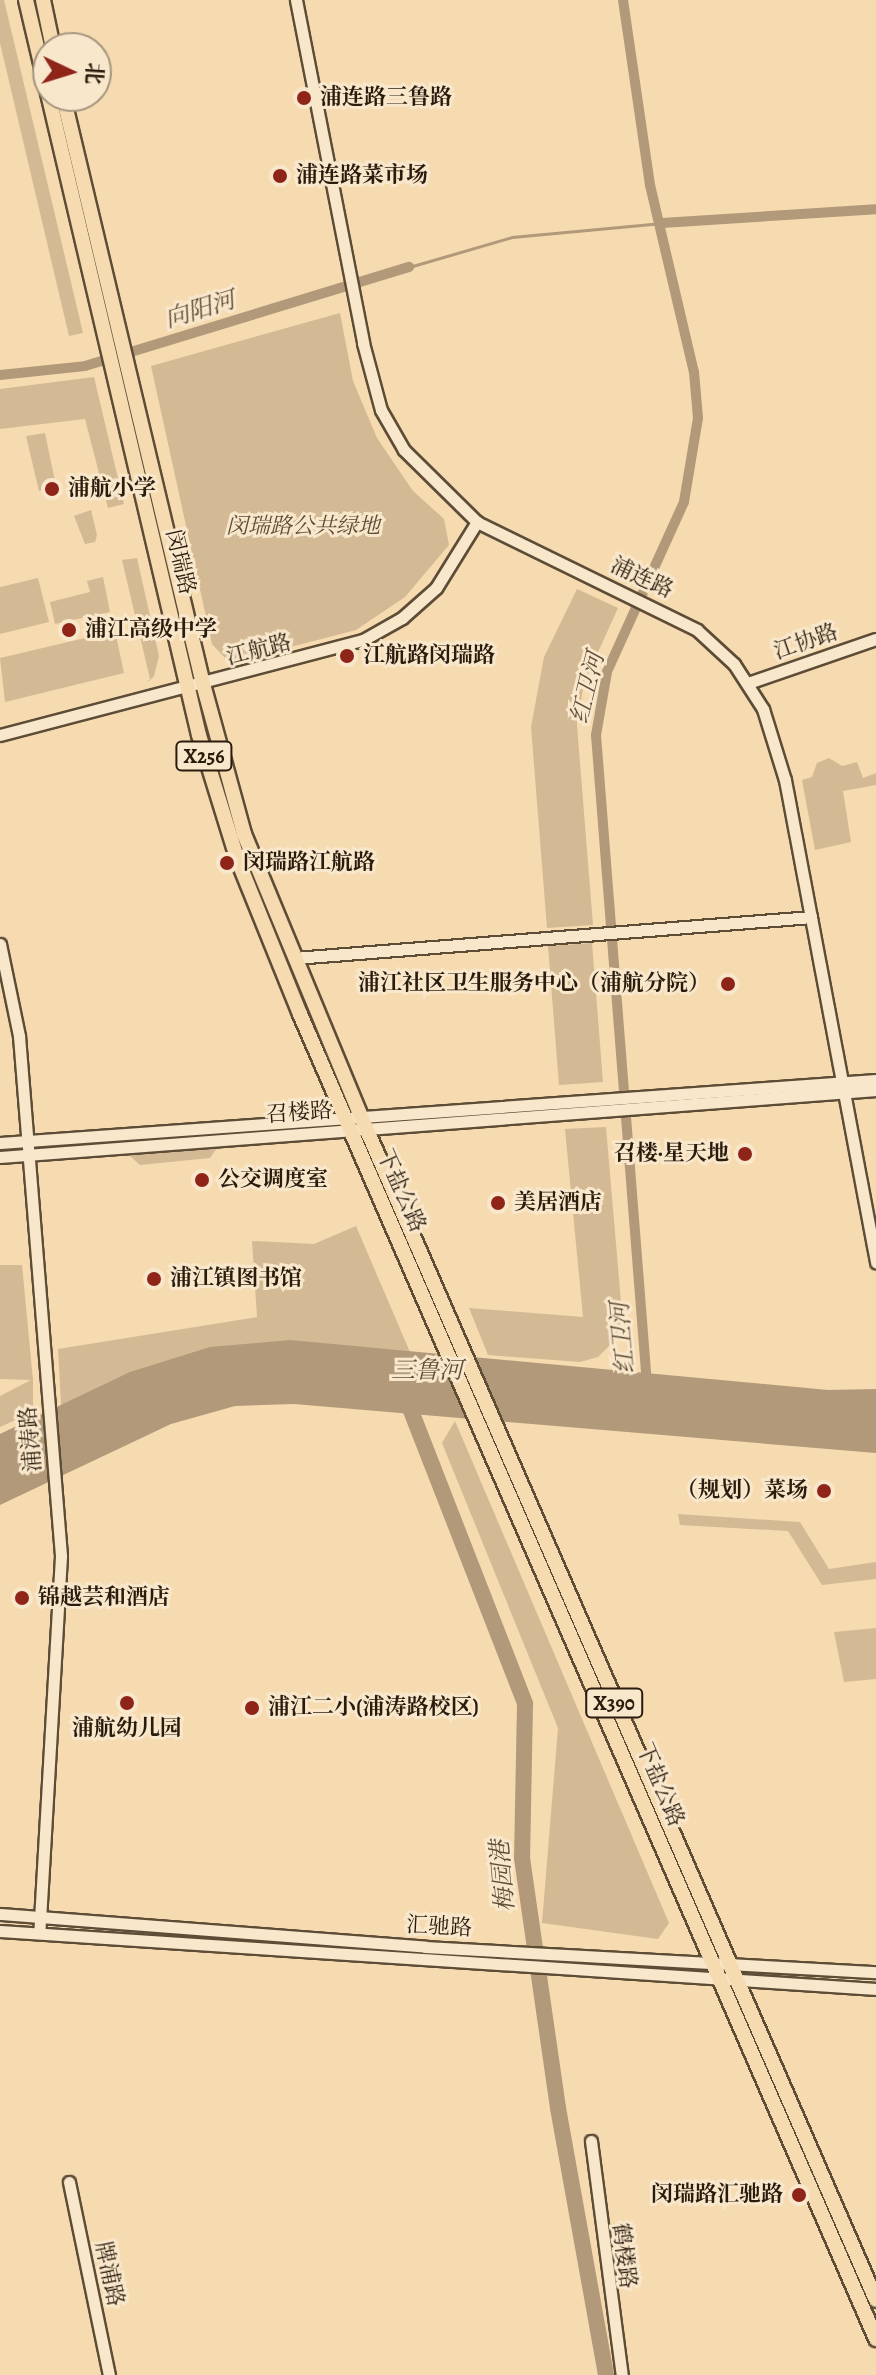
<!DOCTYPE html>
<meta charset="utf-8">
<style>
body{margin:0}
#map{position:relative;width:876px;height:2375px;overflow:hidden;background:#f6dab0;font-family:Alegreya,"Noto Serif SC",serif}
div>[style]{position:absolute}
.green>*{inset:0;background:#d3ba94}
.water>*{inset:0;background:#b19979}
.stream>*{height:3px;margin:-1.5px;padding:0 1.5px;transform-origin:1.5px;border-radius:1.5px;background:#b19979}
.canal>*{height:10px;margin:-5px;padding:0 5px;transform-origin:5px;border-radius:5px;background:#b19979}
.river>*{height:16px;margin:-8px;padding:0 8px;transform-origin:8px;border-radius:8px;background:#b19979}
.roads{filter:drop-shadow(2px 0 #5d4c36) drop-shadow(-2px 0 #5d4c36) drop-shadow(0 2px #5d4c36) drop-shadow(0 -2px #5d4c36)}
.minor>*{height:11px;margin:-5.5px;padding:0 5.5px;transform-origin:5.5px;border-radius:5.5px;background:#f9e7cc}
.major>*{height:14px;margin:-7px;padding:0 7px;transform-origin:7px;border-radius:7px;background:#f6dab0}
.dots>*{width:22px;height:22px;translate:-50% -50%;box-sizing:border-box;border:4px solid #f9e7cc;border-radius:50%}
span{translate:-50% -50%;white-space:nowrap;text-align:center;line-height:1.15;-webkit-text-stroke:6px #f9e7cc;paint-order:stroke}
.shield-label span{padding:2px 6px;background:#f9e7cc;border:2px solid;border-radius:6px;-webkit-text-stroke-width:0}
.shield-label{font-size:20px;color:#2a1c0d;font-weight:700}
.poi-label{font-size:22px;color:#2a1c0d;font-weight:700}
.left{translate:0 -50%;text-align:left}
.right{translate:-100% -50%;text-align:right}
.park-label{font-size:22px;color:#5d4b36;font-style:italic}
.street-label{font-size:22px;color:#2a1c0d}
.water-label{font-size:24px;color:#604e38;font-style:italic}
.north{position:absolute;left:32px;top:32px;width:80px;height:80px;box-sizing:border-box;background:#f9e7cc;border:2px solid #a69680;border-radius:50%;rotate:94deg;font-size:22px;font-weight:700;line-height:32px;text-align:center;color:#2a1c0d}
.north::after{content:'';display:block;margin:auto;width:28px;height:36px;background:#8f2418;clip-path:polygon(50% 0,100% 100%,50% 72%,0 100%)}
</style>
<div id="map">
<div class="green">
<i style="clip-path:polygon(0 0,4px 0,83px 333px,69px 336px,0 43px)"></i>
<i style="clip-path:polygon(340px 313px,353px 381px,377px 438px,413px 491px,444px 519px,449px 545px,405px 597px,356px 630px,240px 660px,225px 658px,212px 644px,151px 366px)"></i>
<i style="clip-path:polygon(94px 377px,124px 504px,108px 508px,85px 419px,0 429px,0 389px)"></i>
<i style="clip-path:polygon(45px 433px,56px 486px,39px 491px,26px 436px)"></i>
<i style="clip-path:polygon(91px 510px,97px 535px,95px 542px,85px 544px,74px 516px)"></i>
<i style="clip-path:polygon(137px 558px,159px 656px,154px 676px,149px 681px,146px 683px,150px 679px,122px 560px)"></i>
<i style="clip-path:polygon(103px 577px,110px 612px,55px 624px,50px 602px,90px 592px,87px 581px)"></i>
<i style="clip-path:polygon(38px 578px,49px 622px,0 634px,0 587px)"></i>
<i style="clip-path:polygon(577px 589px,618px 608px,584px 683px,577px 725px,593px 925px,547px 928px,531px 727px,544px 657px)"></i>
<i style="clip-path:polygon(115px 631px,124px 673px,5px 702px,0 658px)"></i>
<i style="clip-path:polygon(829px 758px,842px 766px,857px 762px,863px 778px,876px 773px,876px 785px,843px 791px,851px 842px,815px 850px,802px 780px,812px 777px,817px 763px)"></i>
<i style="clip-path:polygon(592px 943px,603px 1082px,559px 1085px,548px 946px)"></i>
<i style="clip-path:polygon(606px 1127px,622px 1314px,616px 1339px,598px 1357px,580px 1362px,488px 1355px,469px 1308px,583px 1317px,565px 1129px)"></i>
<i style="clip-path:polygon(217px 1148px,210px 1158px,140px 1165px,129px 1155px)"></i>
<i style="clip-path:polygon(356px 1226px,410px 1352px,63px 1441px,58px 1349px,257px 1317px,252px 1241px,314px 1244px)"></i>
<i style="clip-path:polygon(0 1265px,22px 1265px,33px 1380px,33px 1412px,0 1427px,0 1396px,31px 1380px,0 1379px)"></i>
<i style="clip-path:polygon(455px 1421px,669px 1923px,658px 1939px,542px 1923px,558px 1728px,442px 1443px)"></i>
<i style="clip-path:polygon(678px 1514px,800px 1522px,829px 1569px,876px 1562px,876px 1579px,822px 1585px,788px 1531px,680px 1525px)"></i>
<i style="clip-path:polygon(876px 1628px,876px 1679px,844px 1682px,834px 1632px)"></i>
</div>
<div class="water">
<i style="clip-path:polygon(290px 1340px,828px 1390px,876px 1389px,876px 1453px,294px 1404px,235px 1406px,171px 1424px,0 1505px,0 1434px,130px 1372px,210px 1347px)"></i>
</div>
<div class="stream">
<i style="left:409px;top:267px;width:107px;rotate:-16.2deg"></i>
<i style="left:512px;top:237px;width:151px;rotate:-5.3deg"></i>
</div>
<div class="canal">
<i style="left:623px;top:0;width:187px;rotate:81.7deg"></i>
<i style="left:650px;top:185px;width:192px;rotate:76.8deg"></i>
<i style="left:694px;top:372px;width:46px;rotate:85deg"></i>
<i style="left:698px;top:418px;width:85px;rotate:99.5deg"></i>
<i style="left:684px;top:502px;width:187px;rotate:114.4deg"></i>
<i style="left:607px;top:672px;width:64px;rotate:99.9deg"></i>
<i style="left:596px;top:735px;width:652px;rotate:85.51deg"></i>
<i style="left:662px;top:223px;width:214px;rotate:-3.7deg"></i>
<i style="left:0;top:375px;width:85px;rotate:-6deg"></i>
<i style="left:85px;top:366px;width:339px;rotate:-17deg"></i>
</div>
<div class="river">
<i style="left:406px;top:1398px;width:328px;rotate:68.7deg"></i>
<i style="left:525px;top:1704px;width:154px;rotate:91.1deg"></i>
<i style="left:522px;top:1858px;width:253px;rotate:81.8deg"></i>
<i style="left:558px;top:2108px;width:271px;rotate:79.8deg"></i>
</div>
<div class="roads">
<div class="minor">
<i style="left:296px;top:0;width:349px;rotate:78.9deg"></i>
<i style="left:363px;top:343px;width:69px;rotate:75deg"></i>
<i style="left:381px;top:410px;width:46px;rotate:60.1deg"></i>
<i style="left:404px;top:450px;width:103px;rotate:44.6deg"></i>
<i style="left:477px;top:522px;width:245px;rotate:26.1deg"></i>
<i style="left:697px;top:630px;width:50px;rotate:42.6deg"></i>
<i style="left:734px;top:664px;width:54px;rotate:57.2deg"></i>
<i style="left:763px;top:709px;width:74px;rotate:72.8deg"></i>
<i style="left:785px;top:780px;width:491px;rotate:79.3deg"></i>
<i style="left:748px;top:683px;width:135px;rotate:-19deg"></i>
<i style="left:0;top:735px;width:375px;rotate:-14.7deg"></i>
<i style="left:363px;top:640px;width:45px;rotate:-29.4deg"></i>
<i style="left:402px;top:618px;width:45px;rotate:-41.4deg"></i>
<i style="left:436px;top:588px;width:78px;rotate:-58.2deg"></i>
<i style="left:0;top:944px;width:94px;rotate:78.3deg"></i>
<i style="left:19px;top:1036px;width:522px;rotate:85.38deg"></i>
<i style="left:61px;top:1556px;width:378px;rotate:93.3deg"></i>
<i style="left:295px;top:958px;width:518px;rotate:-4.54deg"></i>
<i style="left:0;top:1143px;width:878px;rotate:-4.11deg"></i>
<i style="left:0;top:1157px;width:879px;rotate:-4.37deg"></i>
<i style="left:0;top:1914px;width:426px;rotate:4.4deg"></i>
<i style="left:425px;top:1947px;width:452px;rotate:3.2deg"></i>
<i style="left:0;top:1931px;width:878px;rotate:3.79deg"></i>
<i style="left:591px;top:2141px;width:236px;rotate:82.5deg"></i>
<i style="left:69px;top:2182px;width:197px;rotate:78.3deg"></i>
</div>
<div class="major">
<i style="left:26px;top:0;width:755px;rotate:76.76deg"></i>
<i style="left:199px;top:735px;width:129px;rotate:72.8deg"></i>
<i style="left:237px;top:858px;width:168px;rotate:68deg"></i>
<i style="left:300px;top:1014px;width:1445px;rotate:66.5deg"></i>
<i style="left:43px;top:0;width:49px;rotate:78.2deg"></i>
<i style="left:63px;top:96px;width:604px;rotate:76.61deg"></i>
<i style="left:203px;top:684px;width:156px;rotate:74.7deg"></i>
<i style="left:244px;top:834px;width:318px;rotate:67.5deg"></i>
<i style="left:366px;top:1128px;width:1278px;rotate:66.48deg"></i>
</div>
</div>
<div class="dots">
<i style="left:304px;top:98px;background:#8f2418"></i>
<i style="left:280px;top:176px;background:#8f2418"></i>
<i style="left:52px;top:489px;background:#8f2418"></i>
<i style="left:69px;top:630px;background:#8f2418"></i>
<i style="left:347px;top:656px;background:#8f2418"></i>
<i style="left:227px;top:863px;background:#8f2418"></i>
<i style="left:728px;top:984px;background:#8f2418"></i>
<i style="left:745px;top:1154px;background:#8f2418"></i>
<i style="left:202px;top:1180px;background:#8f2418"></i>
<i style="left:498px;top:1203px;background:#8f2418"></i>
<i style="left:154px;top:1279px;background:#8f2418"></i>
<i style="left:824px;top:1491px;background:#8f2418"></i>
<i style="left:22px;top:1598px;background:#8f2418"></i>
<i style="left:127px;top:1703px;background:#8f2418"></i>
<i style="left:252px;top:1708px;background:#8f2418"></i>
<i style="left:799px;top:2195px;background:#8f2418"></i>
</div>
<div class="shield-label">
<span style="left:204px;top:756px">X256</span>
<span style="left:614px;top:1703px">X390</span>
</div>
<div class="poi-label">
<span class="left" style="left:320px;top:98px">浦连路三鲁路</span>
<span class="left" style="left:296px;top:176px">浦连路菜市场</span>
<span class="left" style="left:68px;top:489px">浦航小学</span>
<span class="left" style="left:85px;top:630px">浦江高级中学</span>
<span class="left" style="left:363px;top:656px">江航路闵瑞路</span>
<span class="left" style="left:243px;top:863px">闵瑞路江航路</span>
<span class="right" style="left:710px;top:984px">浦江社区卫生服务中心（浦航分院）</span>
<span class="right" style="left:729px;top:1154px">召楼·星天地</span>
<span class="left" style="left:218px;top:1180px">公交调度室</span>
<span class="left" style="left:514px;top:1203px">美居酒店</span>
<span class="left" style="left:170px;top:1279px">浦江镇图书馆</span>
<span class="right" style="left:808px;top:1491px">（规划）菜场</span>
<span class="left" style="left:38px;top:1598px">锦越芸和酒店</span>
<span class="left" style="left:268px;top:1708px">浦江二小(浦涛路校区)</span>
<span style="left:127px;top:1729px">浦航幼儿园</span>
<span class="right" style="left:783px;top:2195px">闵瑞路汇驰路</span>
</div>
<div class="park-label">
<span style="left:303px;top:527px">闵瑞路公共绿地</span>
</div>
<div class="street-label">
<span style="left:180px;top:562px;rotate:77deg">闵瑞路</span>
<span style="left:642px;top:578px;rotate:25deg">浦连路</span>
<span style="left:806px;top:642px;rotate:-19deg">江协路</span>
<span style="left:259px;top:650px;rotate:-14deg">江航路</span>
<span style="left:299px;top:1113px;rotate:-4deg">召楼路</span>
<span style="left:401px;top:1191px;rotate:66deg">下盐公路</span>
<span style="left:31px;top:1439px;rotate:-95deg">浦涛路</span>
<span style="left:660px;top:1785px;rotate:67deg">下盐公路</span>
<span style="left:439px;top:1927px;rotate:3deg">汇驰路</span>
<span style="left:624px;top:2256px;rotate:83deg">鹤楼路</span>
<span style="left:109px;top:2274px;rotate:78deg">牌浦路</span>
</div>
<div class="water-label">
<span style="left:200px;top:310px;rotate:-17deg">向阳河</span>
<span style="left:588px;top:688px;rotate:-76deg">红卫河</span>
<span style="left:623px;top:1338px;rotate:-95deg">红卫河</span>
<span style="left:427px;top:1371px">三鲁河</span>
<span style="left:503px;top:1876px;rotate:-95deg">梅园港</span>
</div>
<div class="north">北</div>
</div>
